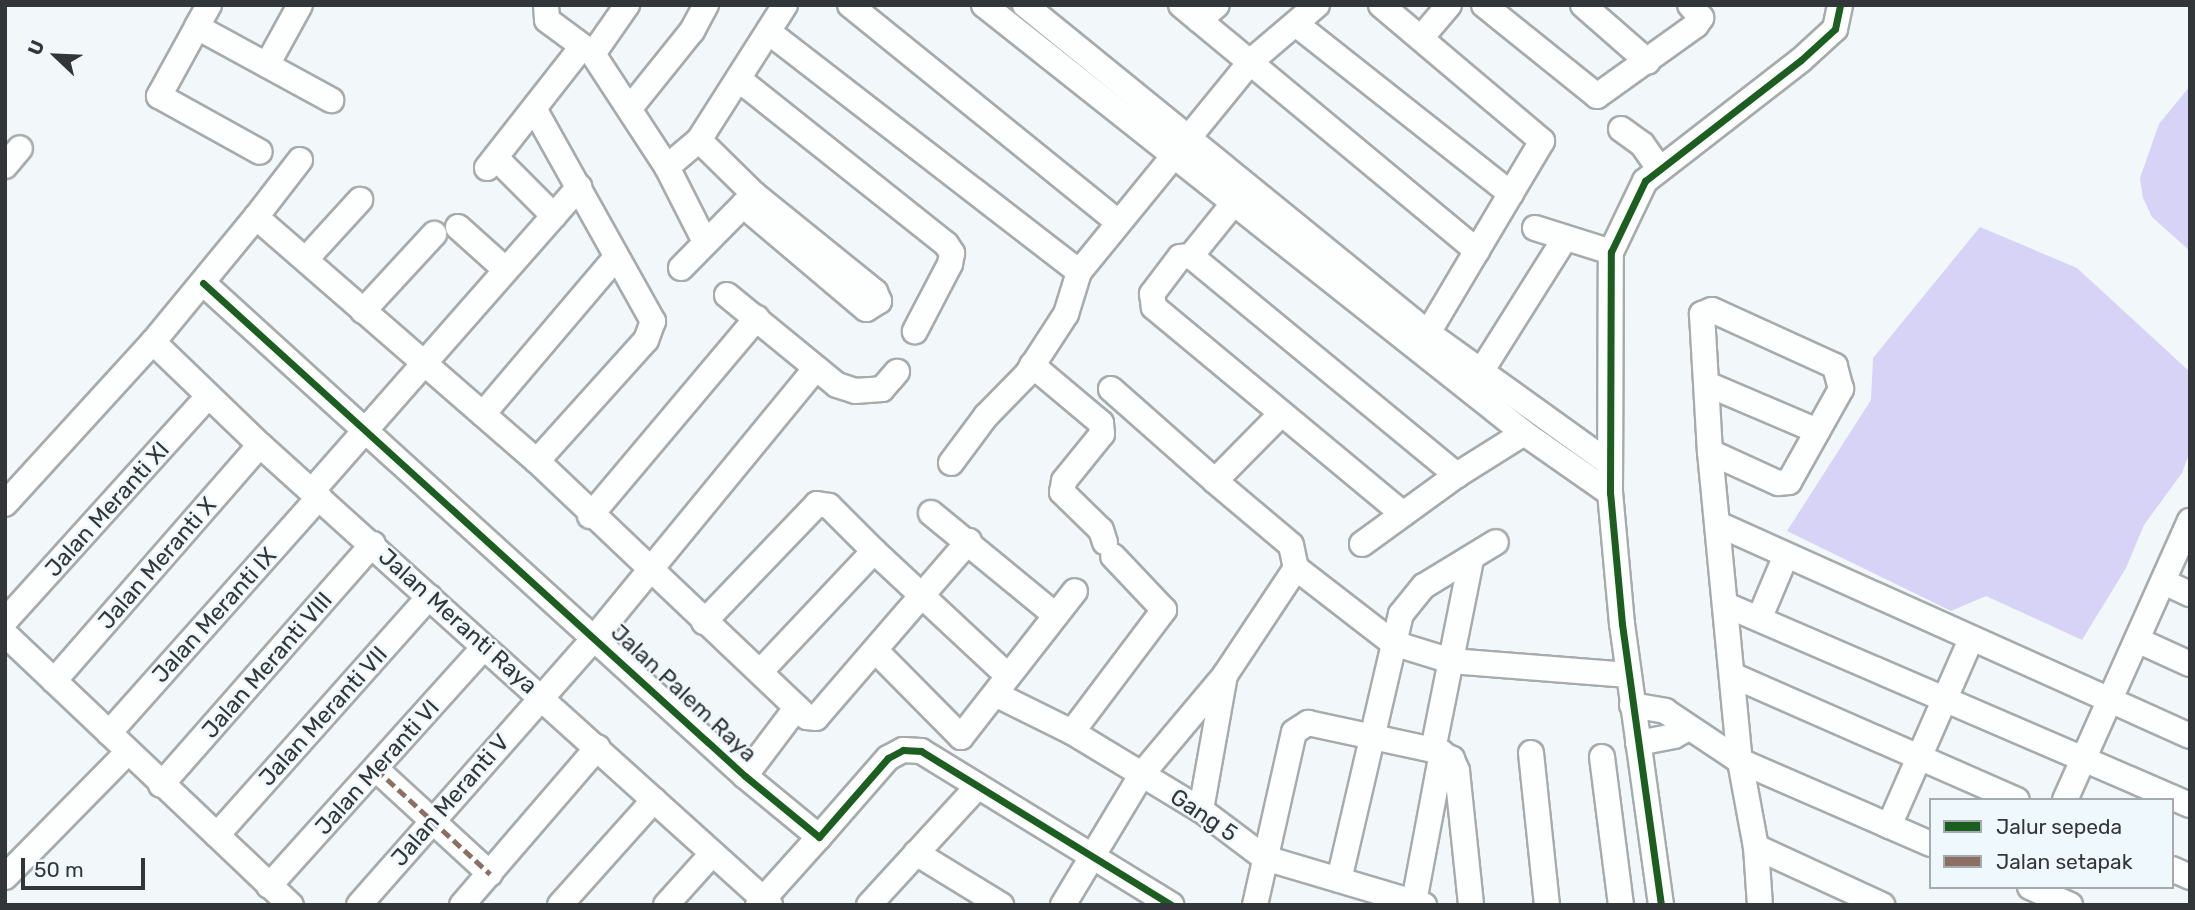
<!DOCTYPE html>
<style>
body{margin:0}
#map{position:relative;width:2195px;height:910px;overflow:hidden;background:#f2f7fa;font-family:Rubik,sans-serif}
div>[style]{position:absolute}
.water>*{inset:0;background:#d7d3f6}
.roads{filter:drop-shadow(2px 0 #a7abac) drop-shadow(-2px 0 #a7abac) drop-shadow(0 2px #a7abac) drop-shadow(0 -2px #a7abac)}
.minor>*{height:24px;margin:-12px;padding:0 12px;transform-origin:12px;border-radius:12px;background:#fdfefe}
.quiet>*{height:5px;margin-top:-2.5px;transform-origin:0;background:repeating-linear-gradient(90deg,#8d6e63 0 10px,transparent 0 15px)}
.cycleway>*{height:7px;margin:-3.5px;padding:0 3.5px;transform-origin:3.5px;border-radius:3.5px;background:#1b5e20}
span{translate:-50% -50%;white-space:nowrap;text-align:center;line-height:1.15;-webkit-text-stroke:5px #eff8fd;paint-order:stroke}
.street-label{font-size:23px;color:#333638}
.frame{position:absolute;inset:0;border:7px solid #333638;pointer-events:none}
.legend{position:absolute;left:1929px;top:798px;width:245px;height:91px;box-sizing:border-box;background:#eff8fd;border:2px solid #a4aaae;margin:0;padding:9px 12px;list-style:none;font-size:21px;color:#333638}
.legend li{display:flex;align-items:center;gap:14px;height:35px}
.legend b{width:35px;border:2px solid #a4aaae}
.north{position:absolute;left:21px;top:21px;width:70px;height:70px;-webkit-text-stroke:5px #eff8fd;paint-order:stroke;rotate:293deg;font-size:19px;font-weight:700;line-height:28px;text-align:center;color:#333638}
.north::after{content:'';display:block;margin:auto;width:24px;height:32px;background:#333638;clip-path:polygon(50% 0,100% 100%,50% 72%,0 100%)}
.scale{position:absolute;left:21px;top:858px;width:124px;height:32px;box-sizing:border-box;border:4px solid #333638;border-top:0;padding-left:9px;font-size:21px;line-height:24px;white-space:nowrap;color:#333638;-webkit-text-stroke:5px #eff8fd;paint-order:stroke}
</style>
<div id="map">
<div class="water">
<i style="clip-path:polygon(2190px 86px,2190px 251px,2152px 217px,2143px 198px,2140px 178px,2159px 124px)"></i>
<i style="clip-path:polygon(1980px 227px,2077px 268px,2190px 372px,2190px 451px,2182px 473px,2144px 525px,2126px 568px,2082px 640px,1986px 596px,1951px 611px,1787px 531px,1871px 400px,1873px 358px)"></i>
</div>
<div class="roads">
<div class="minor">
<i style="left:209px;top:5px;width:25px;rotate:119deg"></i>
<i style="left:197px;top:27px;width:153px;rotate:28.6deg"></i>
<i style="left:546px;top:5px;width:15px;rotate:86deg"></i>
<i style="left:547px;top:20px;width:57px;rotate:36.5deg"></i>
<i style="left:593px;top:54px;width:135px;rotate:56.8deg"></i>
<i style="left:667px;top:167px;width:84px;rotate:63.1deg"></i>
<i style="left:850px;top:5px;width:343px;rotate:39deg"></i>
<i style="left:984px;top:5px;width:689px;rotate:38.4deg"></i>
<i style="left:1524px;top:433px;width:105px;rotate:34.9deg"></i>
<i style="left:1025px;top:5px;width:520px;rotate:39.14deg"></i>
<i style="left:1428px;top:333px;width:223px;rotate:35.7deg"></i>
<i style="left:1181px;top:5px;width:385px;rotate:39.7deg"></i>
<i style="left:1381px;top:5px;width:211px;rotate:40.2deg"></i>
<i style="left:1542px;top:141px;width:223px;rotate:120.7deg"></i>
<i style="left:1484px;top:5px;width:145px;rotate:38.8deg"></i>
<i style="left:1597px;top:96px;width:122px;rotate:-35.6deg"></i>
<i style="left:1696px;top:25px;width:9px;rotate:-54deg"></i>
<i style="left:1701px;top:18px;width:17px;rotate:-130deg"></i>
<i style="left:1583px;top:5px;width:86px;rotate:41.2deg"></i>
<i style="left:1199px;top:20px;width:23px;rotate:-40deg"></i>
<i style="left:1296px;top:24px;width:274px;rotate:38.3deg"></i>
<i style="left:197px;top:27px;width:79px;rotate:118.8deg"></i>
<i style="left:159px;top:96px;width:115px;rotate:29deg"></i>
<i style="left:770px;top:33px;width:391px;rotate:37.7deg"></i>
<i style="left:1079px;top:272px;width:271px;rotate:-50.8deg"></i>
<i style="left:1250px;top:62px;width:88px;rotate:-40.4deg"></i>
<i style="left:1421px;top:38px;width:43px;rotate:-49.7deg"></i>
<i style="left:593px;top:54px;width:60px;rotate:-55.2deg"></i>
<i style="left:267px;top:65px;width:68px;rotate:-61.2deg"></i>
<i style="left:741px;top:81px;width:262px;rotate:38.5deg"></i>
<i style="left:946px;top:244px;width:11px;rotate:56deg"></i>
<i style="left:952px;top:253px;width:11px;rotate:100deg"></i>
<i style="left:950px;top:264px;width:76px;rotate:117.6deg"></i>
<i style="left:630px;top:108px;width:99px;rotate:-51.2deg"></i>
<i style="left:692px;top:31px;width:30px;rotate:-62deg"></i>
<i style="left:536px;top:112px;width:240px;rotate:60.8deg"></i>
<i style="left:653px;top:321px;width:20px;rotate:110deg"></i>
<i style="left:646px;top:340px;width:163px;rotate:132deg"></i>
<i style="left:1621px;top:129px;width:26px;rotate:36deg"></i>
<i style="left:1642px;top:144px;width:29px;rotate:55deg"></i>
<i style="left:699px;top:140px;width:77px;rotate:44.5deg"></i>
<i style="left:754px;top:194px;width:156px;rotate:39deg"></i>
<i style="left:875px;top:292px;width:10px;rotate:66deg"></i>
<i style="left:879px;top:301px;width:15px;rotate:148deg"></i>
<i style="left:866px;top:309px;width:161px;rotate:-139.8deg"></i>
<i style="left:496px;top:158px;width:82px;rotate:45deg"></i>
<i style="left:300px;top:160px;width:72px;rotate:127.7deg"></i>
<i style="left:256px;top:217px;width:372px;rotate:41deg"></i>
<i style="left:537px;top:461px;width:372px;rotate:43.5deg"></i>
<i style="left:807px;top:717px;width:9px;rotate:6deg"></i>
<i style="left:816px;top:718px;width:234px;rotate:-49.2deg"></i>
<i style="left:5px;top:166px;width:23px;rotate:-50deg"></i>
<i style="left:667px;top:167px;width:42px;rotate:-40.2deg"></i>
<i style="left:699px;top:140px;width:160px;rotate:-57.5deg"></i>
<i style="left:487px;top:168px;width:152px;rotate:-51.9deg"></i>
<i style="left:458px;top:227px;width:64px;rotate:41.9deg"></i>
<i style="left:1535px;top:228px;width:80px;rotate:17.5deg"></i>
<i style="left:1191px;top:256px;width:67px;rotate:-51.1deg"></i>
<i style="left:307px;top:258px;width:79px;rotate:-47.6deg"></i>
<i style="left:681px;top:268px;width:104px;rotate:-45.4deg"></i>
<i style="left:203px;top:283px;width:733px;rotate:42.29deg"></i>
<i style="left:745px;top:776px;width:96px;rotate:39.5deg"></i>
<i style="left:819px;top:837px;width:105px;rotate:-48.9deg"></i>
<i style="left:888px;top:758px;width:17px;rotate:-28deg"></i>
<i style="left:903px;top:750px;width:18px;rotate:3deg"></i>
<i style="left:921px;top:751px;width:294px;rotate:31.6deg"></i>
<i style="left:727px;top:295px;width:142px;rotate:39.3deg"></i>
<i style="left:837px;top:385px;width:19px;rotate:18deg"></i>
<i style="left:855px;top:391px;width:27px;rotate:-4deg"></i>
<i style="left:882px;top:389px;width:23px;rotate:-49deg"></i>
<i style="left:363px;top:311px;width:105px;rotate:-47.3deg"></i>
<i style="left:153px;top:342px;width:149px;rotate:43.9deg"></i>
<i style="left:260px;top:445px;width:687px;rotate:42.05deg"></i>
<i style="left:1032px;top:365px;width:90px;rotate:40deg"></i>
<i style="left:1101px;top:423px;width:11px;rotate:85deg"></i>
<i style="left:1102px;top:434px;width:60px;rotate:129deg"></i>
<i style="left:1064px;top:481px;width:11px;rotate:100deg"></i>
<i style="left:1062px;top:492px;width:54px;rotate:44.3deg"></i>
<i style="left:1101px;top:530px;width:13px;rotate:72deg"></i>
<i style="left:1482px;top:370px;width:156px;rotate:-57.8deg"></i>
<i style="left:1707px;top:384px;width:120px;rotate:23.1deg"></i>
<i style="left:1111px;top:389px;width:139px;rotate:41.5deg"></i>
<i style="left:483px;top:414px;width:206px;rotate:-49.7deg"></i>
<i style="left:1281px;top:414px;width:94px;rotate:134.6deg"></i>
<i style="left:1215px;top:481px;width:99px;rotate:40.1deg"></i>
<i style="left:1291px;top:545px;width:24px;rotate:78deg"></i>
<i style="left:1296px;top:568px;width:123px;rotate:37.7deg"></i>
<i style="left:1393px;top:643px;width:61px;rotate:17.2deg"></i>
<i style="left:1451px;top:661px;width:178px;rotate:4.5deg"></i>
<i style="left:1710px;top:452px;width:75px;rotate:24.5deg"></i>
<i style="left:1778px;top:483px;width:11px;rotate:-5deg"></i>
<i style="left:1789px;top:482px;width:107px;rotate:-60.8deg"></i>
<i style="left:1841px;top:389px;width:24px;rotate:-105deg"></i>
<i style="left:1835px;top:366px;width:135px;rotate:-155.5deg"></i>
<i style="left:1712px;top:310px;width:11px;rotate:158deg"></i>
<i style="left:1702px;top:314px;width:138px;rotate:86.7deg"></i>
<i style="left:1710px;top:452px;width:310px;rotate:84.5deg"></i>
<i style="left:1740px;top:761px;width:87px;rotate:79.5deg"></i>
<i style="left:1756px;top:847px;width:58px;rotate:86.1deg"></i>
<i style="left:951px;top:463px;width:59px;rotate:-53.3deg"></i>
<i style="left:986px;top:416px;width:59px;rotate:-45.7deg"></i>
<i style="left:1027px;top:374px;width:72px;rotate:-57deg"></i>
<i style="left:1066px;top:314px;width:44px;rotate:-72.8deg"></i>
<i style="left:312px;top:491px;width:405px;rotate:-48.7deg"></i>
<i style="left:5px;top:504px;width:219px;rotate:-47.6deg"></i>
<i style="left:153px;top:342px;width:162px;rotate:-50.5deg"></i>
<i style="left:931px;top:513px;width:161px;rotate:39.4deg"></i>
<i style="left:1403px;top:514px;width:324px;rotate:-140.3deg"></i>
<i style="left:1154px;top:307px;width:13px;rotate:-99deg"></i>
<i style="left:1152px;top:294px;width:46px;rotate:-52.9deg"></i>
<i style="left:1180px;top:257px;width:11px;rotate:-5deg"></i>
<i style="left:1191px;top:256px;width:345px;rotate:39.5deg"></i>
<i style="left:590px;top:516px;width:259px;rotate:-49.9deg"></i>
<i style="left:1718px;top:524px;width:517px;rotate:24.19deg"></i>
<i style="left:1362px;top:544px;width:117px;rotate:-36deg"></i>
<i style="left:1457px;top:475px;width:79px;rotate:-32.1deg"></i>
<i style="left:2164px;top:582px;width:29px;rotate:25deg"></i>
<i style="left:1726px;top:605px;width:505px;rotate:23.32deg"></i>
<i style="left:1760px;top:617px;width:67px;rotate:-67.2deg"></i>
<i style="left:5px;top:621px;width:303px;rotate:-47.9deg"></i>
<i style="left:704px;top:622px;width:163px;rotate:-46.2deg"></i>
<i style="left:817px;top:504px;width:12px;rotate:9deg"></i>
<i style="left:829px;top:506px;width:64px;rotate:45deg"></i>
<i style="left:5px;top:634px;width:394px;rotate:43.5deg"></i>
<i style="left:2137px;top:640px;width:58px;rotate:24.4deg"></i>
<i style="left:876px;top:651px;width:121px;rotate:45.3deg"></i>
<i style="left:961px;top:737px;width:185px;rotate:-52deg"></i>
<i style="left:760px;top:672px;width:166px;rotate:-46.7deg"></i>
<i style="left:874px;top:551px;width:183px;rotate:43deg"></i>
<i style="left:1225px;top:675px;width:128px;rotate:-56.4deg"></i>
<i style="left:1732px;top:675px;width:311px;rotate:23.7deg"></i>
<i style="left:54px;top:681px;width:313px;rotate:-48.9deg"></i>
<i style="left:997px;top:695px;width:84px;rotate:26.3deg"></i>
<i style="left:1072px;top:732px;width:151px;rotate:31.2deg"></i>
<i style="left:1201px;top:810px;width:80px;rotate:36.9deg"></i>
<i style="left:1265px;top:858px;width:166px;rotate:16.5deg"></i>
<i style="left:1632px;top:705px;width:34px;rotate:10deg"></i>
<i style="left:1665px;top:711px;width:90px;rotate:33.7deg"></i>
<i style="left:1740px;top:761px;width:208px;rotate:23.5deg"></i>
<i style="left:1072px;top:732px;width:153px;rotate:-53deg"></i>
<i style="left:1164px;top:610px;width:74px;rotate:-133.4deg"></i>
<i style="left:109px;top:733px;width:316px;rotate:-48.3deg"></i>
<i style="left:1638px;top:743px;width:37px;rotate:-11deg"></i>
<i style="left:1674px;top:736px;width:17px;rotate:-28deg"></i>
<i style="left:1433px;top:750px;width:195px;rotate:-78.7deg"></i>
<i style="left:1531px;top:753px;width:153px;rotate:84deg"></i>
<i style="left:1602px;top:757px;width:149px;rotate:82.7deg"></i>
<i style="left:376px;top:769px;width:155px;rotate:42.6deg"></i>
<i style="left:745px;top:776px;width:86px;rotate:-53deg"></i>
<i style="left:161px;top:785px;width:321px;rotate:-48.7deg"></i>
<i style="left:2065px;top:800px;width:306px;rotate:-65.9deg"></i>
<i style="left:1889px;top:826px;width:204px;rotate:-66.3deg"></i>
<i style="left:217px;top:835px;width:319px;rotate:-48.3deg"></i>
<i style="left:1756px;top:847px;width:139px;rotate:24.7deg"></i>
<i style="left:916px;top:853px;width:100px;rotate:31.5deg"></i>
<i style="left:2172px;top:869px;width:20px;rotate:24deg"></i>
<i style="left:5px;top:877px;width:175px;rotate:-45.5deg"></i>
<i style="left:1339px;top:880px;width:273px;rotate:-76.9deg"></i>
<i style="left:1401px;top:614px;width:36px;rotate:-51deg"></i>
<i style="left:1424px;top:586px;width:84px;rotate:-31.4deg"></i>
<i style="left:269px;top:886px;width:321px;rotate:-48deg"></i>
<i style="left:2030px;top:887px;width:44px;rotate:24.2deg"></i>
<i style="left:1414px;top:902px;width:152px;rotate:-79.4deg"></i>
<i style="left:359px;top:905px;width:357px;rotate:-48.6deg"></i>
<i style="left:595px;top:637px;width:348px;rotate:-50.6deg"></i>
<i style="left:462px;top:905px;width:208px;rotate:-49.3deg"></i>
<i style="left:560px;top:905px;width:141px;rotate:-48.2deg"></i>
<i style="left:666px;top:905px;width:67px;rotate:-48deg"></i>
<i style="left:758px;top:905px;width:91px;rotate:-48.1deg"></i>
<i style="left:869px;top:905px;width:160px;rotate:-47.5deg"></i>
<i style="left:1063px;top:905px;width:153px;rotate:-58.9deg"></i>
<i style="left:1142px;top:774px;width:129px;rotate:-50deg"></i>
<i style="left:1225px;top:675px;width:137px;rotate:100.1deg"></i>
<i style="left:1255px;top:905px;width:177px;rotate:-77.3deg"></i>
<i style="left:1294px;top:732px;width:17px;rotate:-33deg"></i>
<i style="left:1308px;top:723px;width:128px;rotate:12.2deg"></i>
<i style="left:1433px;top:750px;width:21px;rotate:25deg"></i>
<i style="left:1452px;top:759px;width:13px;rotate:67deg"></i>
<i style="left:1457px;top:771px;width:135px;rotate:84deg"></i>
<i style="left:1661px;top:905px;width:284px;rotate:-97.9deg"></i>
<i style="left:1622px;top:624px;width:132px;rotate:-95.2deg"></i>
<i style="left:1610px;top:493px;width:241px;rotate:-89.8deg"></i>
<i style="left:1611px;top:252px;width:79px;rotate:-64.4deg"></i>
<i style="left:1645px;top:181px;width:197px;rotate:-37.8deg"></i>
<i style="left:1801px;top:60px;width:46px;rotate:-42.4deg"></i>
<i style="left:1835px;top:29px;width:25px;rotate:-78deg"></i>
</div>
</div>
<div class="quiet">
<i style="left:376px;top:769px;width:155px;rotate:42.6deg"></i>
</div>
<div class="cycleway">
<i style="left:203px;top:283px;width:733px;rotate:42.29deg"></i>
<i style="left:745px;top:776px;width:96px;rotate:39.5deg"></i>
<i style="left:819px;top:837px;width:105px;rotate:-48.9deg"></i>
<i style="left:888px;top:758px;width:17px;rotate:-28deg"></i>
<i style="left:903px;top:750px;width:18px;rotate:3deg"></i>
<i style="left:921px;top:751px;width:294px;rotate:31.6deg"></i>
<i style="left:1661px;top:905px;width:284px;rotate:-97.9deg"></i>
<i style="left:1622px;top:624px;width:132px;rotate:-95.2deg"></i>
<i style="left:1610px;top:493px;width:241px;rotate:-89.8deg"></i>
<i style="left:1611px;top:252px;width:79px;rotate:-64.4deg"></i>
<i style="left:1645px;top:181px;width:197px;rotate:-37.8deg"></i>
<i style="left:1801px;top:60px;width:46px;rotate:-42.4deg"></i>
<i style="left:1835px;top:29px;width:25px;rotate:-78deg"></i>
</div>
<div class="street-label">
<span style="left:107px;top:509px;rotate:-48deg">Jalan Meranti XI</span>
<span style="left:157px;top:563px;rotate:-49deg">Jalan Meranti X</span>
<span style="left:214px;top:615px;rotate:-48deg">Jalan Meranti IX</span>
<span style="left:458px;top:621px;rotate:42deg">Jalan Meranti Raya</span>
<span style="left:267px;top:665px;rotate:-49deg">Jalan Meranti VIII</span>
<span style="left:684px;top:693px;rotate:43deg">Jalan Palem Raya</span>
<span style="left:323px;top:716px;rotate:-48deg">Jalan Meranti VII</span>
<span style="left:377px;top:767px;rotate:-48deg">Jalan Meranti VI</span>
<span style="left:450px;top:800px;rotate:-49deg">Jalan Meranti V</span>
<span style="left:1204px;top:815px;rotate:34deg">Gang 5</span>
</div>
<div class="frame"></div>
<ul class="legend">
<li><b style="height:9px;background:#1b5e20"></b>Jalur sepeda</li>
<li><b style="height:9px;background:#8d6e63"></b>Jalan setapak</li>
</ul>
<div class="north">U</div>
<div class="scale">50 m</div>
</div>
